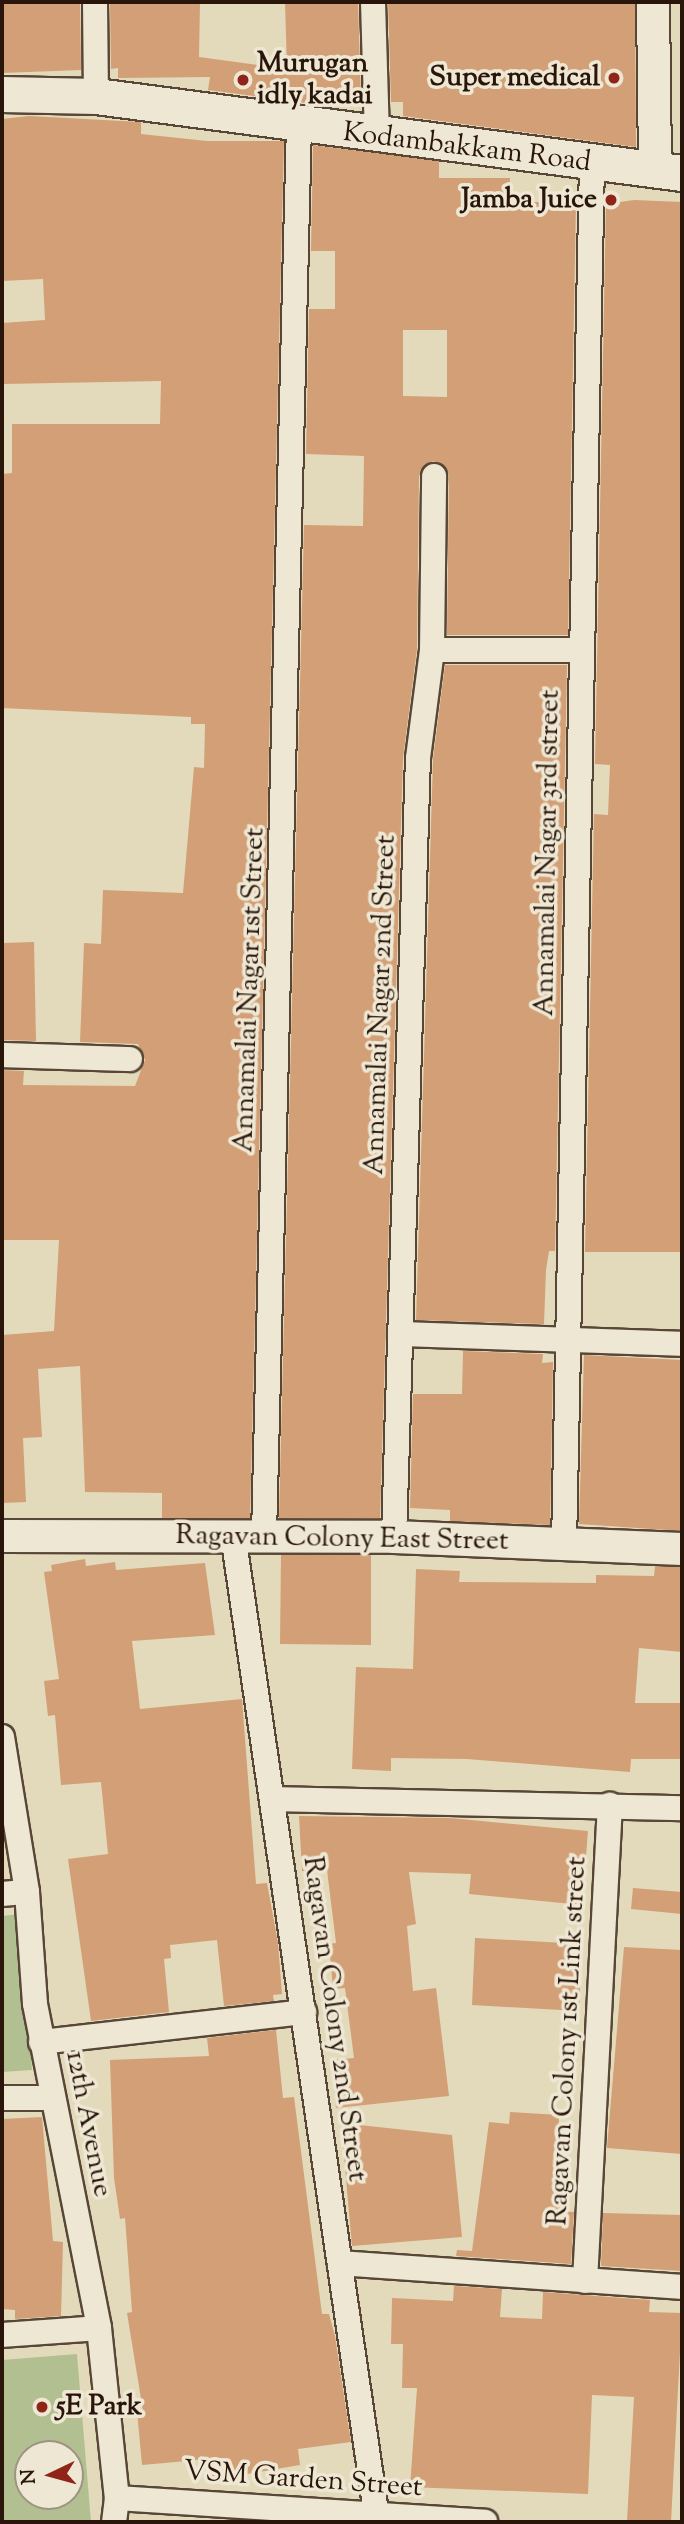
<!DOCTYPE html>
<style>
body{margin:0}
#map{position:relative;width:684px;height:2524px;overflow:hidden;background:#e3dabb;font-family:"Sorts Mill Goudy",serif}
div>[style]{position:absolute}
.green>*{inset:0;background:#b2c091}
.building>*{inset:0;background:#d39f76}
.roads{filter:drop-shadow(2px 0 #584637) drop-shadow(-2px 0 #584637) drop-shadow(0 2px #584637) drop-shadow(0 -2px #584637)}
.minor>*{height:24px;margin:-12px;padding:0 12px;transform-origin:12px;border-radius:12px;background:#ede7d3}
.tertiary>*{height:32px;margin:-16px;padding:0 16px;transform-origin:16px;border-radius:16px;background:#ede7d3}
.secondary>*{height:35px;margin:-17.5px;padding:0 17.5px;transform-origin:17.5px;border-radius:17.5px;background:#ede7d3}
.dots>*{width:19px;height:19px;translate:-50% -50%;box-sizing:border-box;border:4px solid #ede7d3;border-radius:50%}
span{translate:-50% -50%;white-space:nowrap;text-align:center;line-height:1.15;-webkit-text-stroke:7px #ede7d3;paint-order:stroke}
.poi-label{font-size:28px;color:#2a150b;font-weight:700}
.left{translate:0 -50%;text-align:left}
.right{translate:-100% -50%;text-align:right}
.street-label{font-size:28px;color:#2a150b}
.frame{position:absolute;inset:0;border:4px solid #2a150b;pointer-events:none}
.north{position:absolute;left:14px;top:2440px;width:70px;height:70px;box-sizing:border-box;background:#ede7d3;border:2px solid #9f9383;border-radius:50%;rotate:265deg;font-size:19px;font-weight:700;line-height:28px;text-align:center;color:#2a150b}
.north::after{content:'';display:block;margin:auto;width:24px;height:32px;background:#8f2418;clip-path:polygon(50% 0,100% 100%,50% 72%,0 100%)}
</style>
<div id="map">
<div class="green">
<i style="clip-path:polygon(20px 1914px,32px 2070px,2px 2072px,2px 1916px)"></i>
<i style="clip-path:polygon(evenodd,77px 2354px,91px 2522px,2px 2522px,2px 2360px,77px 2354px,28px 2454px,70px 2454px,70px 2496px,28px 2496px,28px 2454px)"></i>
</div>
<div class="building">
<i style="clip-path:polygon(2px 2px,80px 2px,81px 70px,2px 73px)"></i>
<i style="clip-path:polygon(110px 2px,200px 2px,199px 57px,287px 69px,285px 2px,358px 2px,361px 102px,329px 106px,208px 90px,210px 77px,118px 78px,118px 68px,111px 69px)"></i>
<i style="clip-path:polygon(388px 2px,635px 2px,636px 147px,403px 116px,403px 102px,391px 102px)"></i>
<i style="clip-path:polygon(29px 116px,141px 122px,141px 134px,207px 141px,284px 141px,250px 1518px,162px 1518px,162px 1493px,85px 1492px,80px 1366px,38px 1369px,42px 1437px,23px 1438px,26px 1502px,2px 1503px,2px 1335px,54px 1331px,59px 1240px,2px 1240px,2px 1070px,24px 1071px,23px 1085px,135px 1086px,145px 1060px,138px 1044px,80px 1042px,84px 943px,101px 944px,103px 890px,183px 893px,194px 767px,204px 768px,205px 724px,191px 724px,191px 717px,2px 708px,2px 474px,12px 473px,12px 424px,160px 424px,161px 381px,2px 384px,2px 323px,45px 320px,43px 279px,2px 281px,2px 119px)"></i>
<i style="clip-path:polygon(evenodd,313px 145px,439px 161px,439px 178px,510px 178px,510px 202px,576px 202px,568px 635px,447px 635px,449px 475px,433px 461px,419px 476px,417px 649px,403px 758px,380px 1519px,279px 1518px,304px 525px,363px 526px,364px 456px,306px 454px,309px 309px,335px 309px,335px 251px,311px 251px,313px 145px,403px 330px,447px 330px,447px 397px,403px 396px,403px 330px)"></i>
<i style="clip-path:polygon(634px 200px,682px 202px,682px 1252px,585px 1252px,594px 814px,608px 815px,610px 765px,595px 764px,606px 204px)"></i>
<i style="clip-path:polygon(445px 665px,567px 665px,555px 1251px,549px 1251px,546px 1270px,544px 1324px,416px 1320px,433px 759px)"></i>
<i style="clip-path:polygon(34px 942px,36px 1041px,2px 1040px,2px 943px)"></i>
<i style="clip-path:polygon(463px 1351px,543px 1354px,542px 1363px,553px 1362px,550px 1525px,450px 1521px,450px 1510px,410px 1508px,413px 1394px,462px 1394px)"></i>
<i style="clip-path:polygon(584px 1355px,682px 1360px,682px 1531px,579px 1524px)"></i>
<i style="clip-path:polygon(281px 1555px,371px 1555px,371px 1645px,280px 1644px)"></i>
<i style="clip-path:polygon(85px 1559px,86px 1566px,115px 1562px,116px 1570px,205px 1563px,215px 1635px,132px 1641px,140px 1709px,242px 1699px,256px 1884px,267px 1883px,278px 1943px,282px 1994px,273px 1995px,274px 2001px,224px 2006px,217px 1940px,170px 1945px,171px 1958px,164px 1959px,169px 2012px,91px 2021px,68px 1859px,108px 1854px,101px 1782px,61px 1785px,55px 1715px,48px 1716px,44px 1681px,59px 1679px,44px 1572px,52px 1571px,51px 1565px)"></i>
<i style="clip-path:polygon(655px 1566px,682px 1567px,682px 1652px,639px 1648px,635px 1703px,682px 1703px,682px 1759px,631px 1759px,630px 1772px,467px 1759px,391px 1758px,391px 1771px,352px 1769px,356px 1667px,413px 1669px,416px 1569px,460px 1571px,459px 1582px,596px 1583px,596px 1575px,654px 1576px)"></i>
<i style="clip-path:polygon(299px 1816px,450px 1818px,588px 1831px,582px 1905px,469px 1894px,471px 1874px,409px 1872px,416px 1924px,407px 1926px,413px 1991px,436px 1988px,449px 2096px,336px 2108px,331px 2060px,354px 2058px,345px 1988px,333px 1989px,329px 1944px,336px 1943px,327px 1870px,302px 1871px)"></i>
<i style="clip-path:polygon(633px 1888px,682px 1892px,682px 1914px,631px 1909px)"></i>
<i style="clip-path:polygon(475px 1938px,582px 1944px,579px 2011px,472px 2005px)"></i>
<i style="clip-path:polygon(624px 1947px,682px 1950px,682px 2154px,607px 2148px)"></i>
<i style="clip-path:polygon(276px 2030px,283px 2098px,294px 2097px,322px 2314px,329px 2314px,335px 2336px,351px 2442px,298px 2449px,300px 2465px,212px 2480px,209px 2459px,142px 2465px,137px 2411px,143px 2411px,127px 2313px,132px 2312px,125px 2218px,120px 2219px,114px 2178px,110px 2060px,209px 2056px,207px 2038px)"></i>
<i style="clip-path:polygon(510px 2112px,559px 2115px,558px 2165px,565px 2166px,561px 2211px,574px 2212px,571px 2264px,456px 2256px,457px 2250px,472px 2251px,489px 2122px,509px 2124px)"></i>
<i style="clip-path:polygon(42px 2117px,53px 2241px,63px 2242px,61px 2316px,15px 2319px,15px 2310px,2px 2309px,2px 2119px)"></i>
<i style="clip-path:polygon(341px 2123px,452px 2135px,462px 2237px,352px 2246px)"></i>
<i style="clip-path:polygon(603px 2213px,682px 2215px,682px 2271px,601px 2266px)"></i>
<i style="clip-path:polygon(454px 2286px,502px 2289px,500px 2317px,542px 2319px,543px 2292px,650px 2300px,649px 2312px,682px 2313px,671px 2522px,627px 2521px,634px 2397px,592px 2395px,588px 2494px,410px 2487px,417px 2388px,402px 2388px,403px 2344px,391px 2344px,392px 2298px,453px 2301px)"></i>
</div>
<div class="roads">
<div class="minor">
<i style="left:95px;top:2px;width:94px;rotate:89.4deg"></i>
<i style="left:373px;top:2px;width:136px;rotate:88.3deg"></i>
<i style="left:432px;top:650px;width:149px"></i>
<i style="left:2px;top:1055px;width:128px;rotate:1.8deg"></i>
<i style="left:400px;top:1334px;width:282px;rotate:2deg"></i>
<i style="left:233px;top:1535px;width:987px;rotate:81.67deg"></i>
<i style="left:264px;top:1536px;width:1409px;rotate:-88.58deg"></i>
<i style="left:394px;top:1537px;width:779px;rotate:-88.24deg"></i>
<i style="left:418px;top:758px;width:109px;rotate:-82.6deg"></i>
<i style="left:432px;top:650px;width:174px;rotate:-89.3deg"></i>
<i style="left:564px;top:1545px;width:1383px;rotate:-88.84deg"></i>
<i style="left:2px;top:1737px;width:157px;rotate:80.8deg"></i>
<i style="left:27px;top:1892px;width:112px;rotate:85.9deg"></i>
<i style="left:35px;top:2004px;width:330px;rotate:78.8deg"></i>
<i style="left:99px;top:2328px;width:171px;rotate:84deg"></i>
<i style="left:117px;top:2498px;width:24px;rotate:97deg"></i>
<i style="left:272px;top:1799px;width:410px;rotate:1.3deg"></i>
<i style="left:2px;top:1894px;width:25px;rotate:-5deg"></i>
<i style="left:41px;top:2042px;width:265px;rotate:-6.5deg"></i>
<i style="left:2px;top:2098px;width:49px"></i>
<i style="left:340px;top:2263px;width:343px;rotate:4deg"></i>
<i style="left:585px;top:2281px;width:477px;rotate:-87deg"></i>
<i style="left:2px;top:2335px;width:97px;rotate:-4.1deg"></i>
<i style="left:117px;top:2498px;width:369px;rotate:3.7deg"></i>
</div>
<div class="tertiary">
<i style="left:653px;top:2px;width:169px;rotate:89.3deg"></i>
<i style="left:2px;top:1536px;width:392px;rotate:0.1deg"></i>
<i style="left:394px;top:1537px;width:288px;rotate:2.4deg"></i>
</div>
<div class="secondary">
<i style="left:2px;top:94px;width:94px;rotate:1.2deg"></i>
<i style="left:96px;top:96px;width:591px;rotate:7.49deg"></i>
</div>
</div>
<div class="dots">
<i style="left:614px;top:78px;background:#8f2418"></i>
<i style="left:243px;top:80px;background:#8f2418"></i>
<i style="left:611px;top:200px;background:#8f2418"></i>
<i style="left:42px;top:2407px;background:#8f2418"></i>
</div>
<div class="poi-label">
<span class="left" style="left:257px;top:80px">Murugan<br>idly kadai</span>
<span class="right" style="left:600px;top:78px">Super medical</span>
<span class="right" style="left:597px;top:200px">Jamba Juice</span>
<span class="left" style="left:56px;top:2407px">5E Park</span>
</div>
<div class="street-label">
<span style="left:467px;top:148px;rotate:7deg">Kodambakkam Road</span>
<span style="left:548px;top:853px;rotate:-89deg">Annamalai Nagar 3rd street</span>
<span style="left:250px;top:990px;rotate:-88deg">Annamalai Nagar 1st Street</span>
<span style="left:381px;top:1005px;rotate:-88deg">Annamalai Nagar 2nd Street</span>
<span style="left:342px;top:1539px;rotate:1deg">Ragavan Colony East Street</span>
<span style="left:334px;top:2019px;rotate:82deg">Ragavan Colony 2nd Street</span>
<span style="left:568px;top:2041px;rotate:-87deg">Ragavan Colony 1st Link street</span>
<span style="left:88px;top:2124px;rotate:79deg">12th Avenue</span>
<span style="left:303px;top:2480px;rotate:4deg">VSM Garden Street</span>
</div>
<div class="frame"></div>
<div class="north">N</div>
</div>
